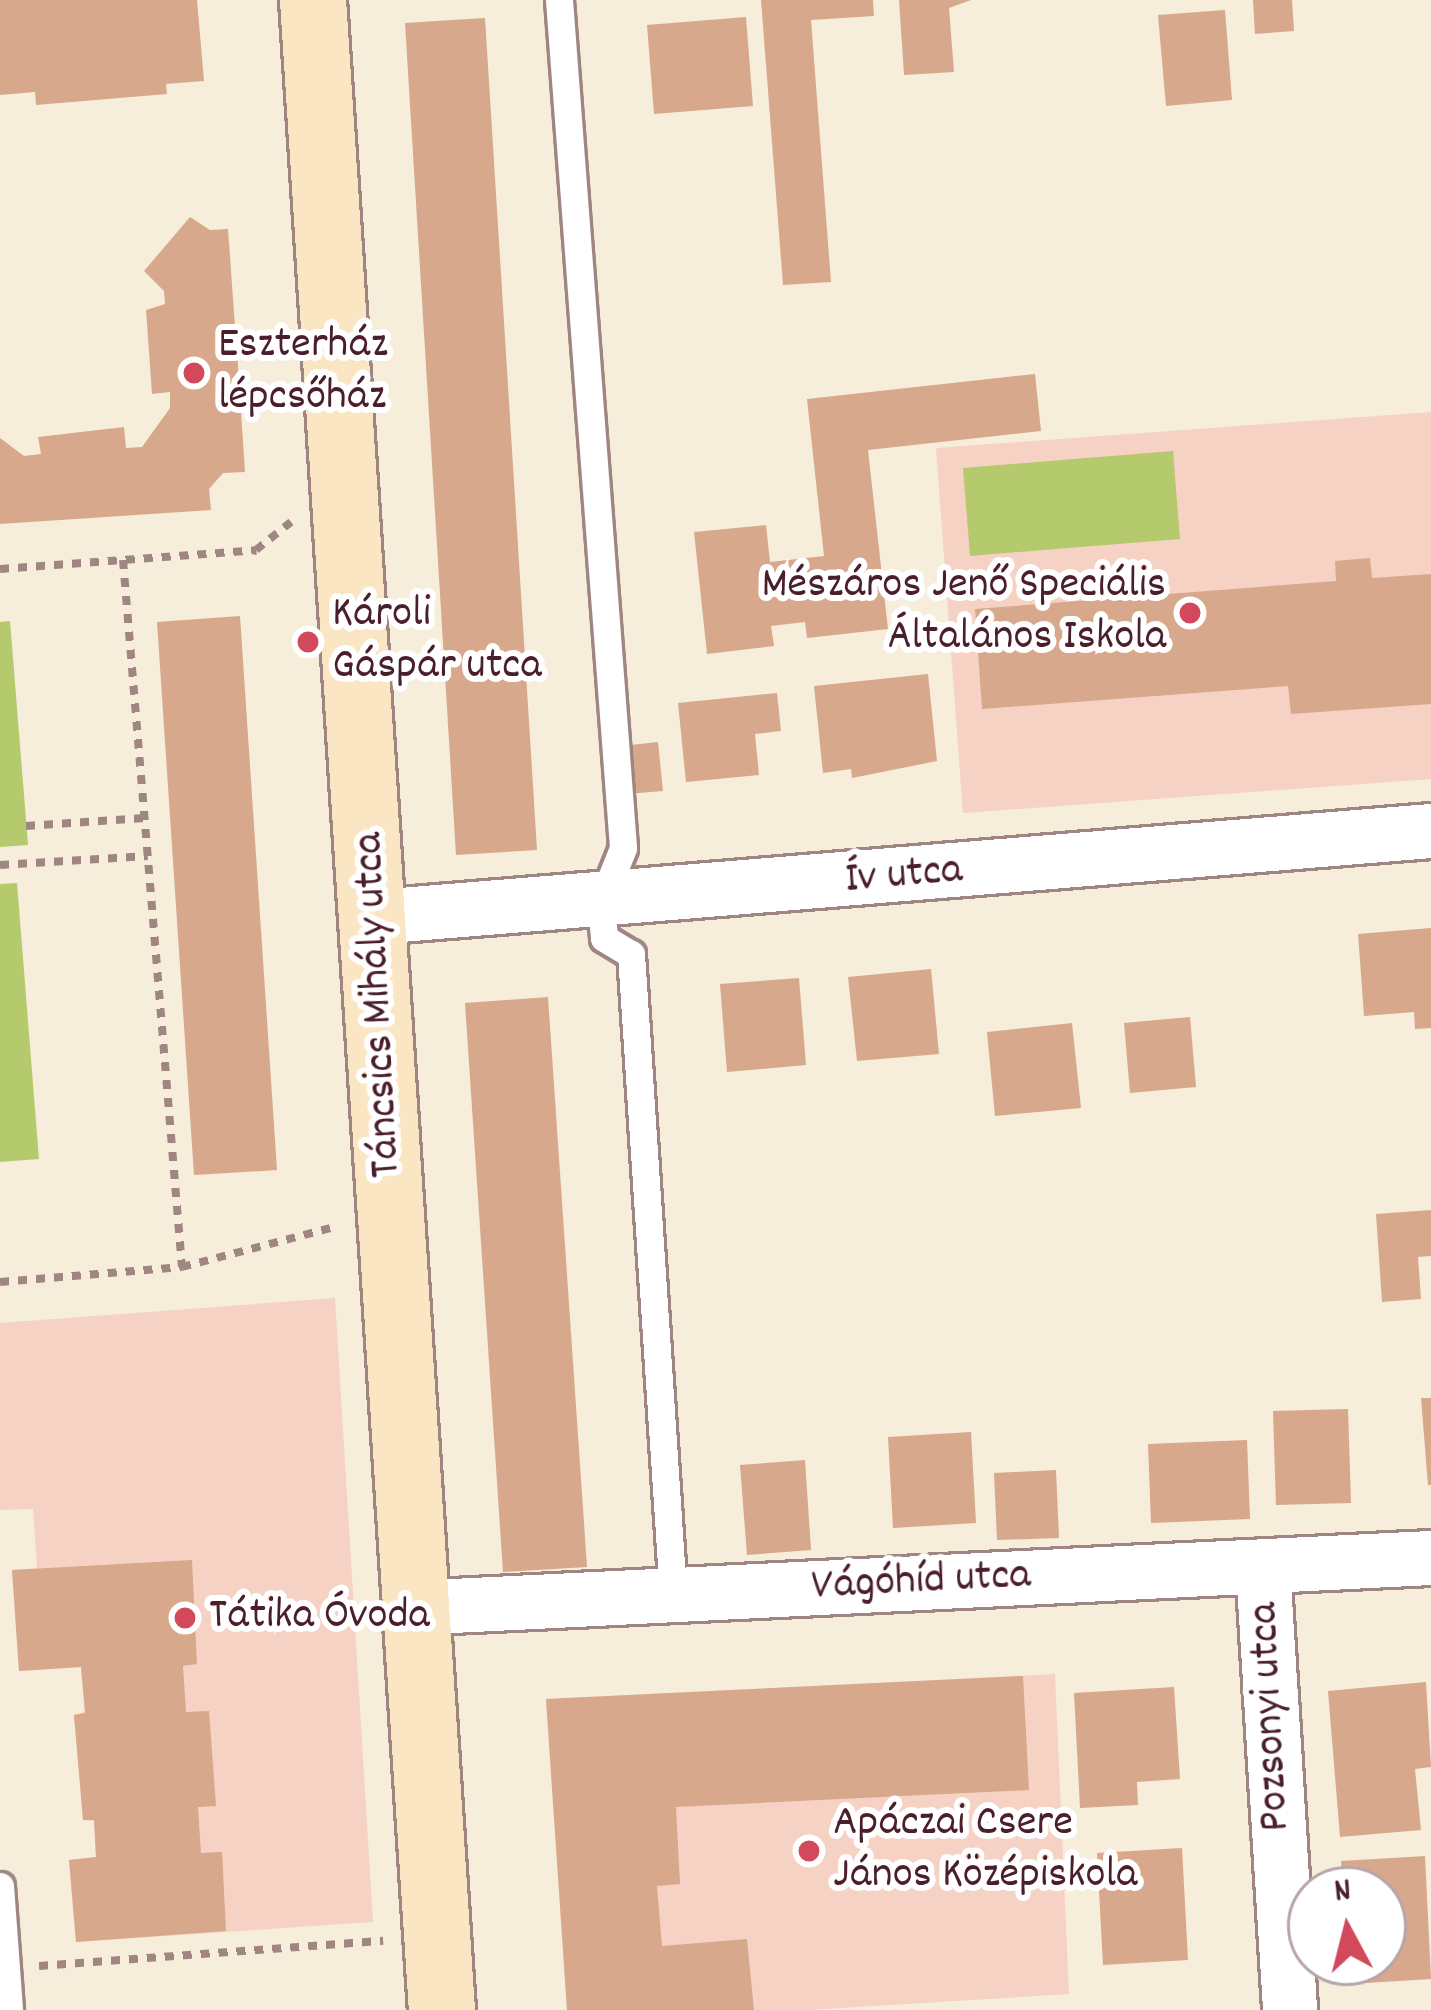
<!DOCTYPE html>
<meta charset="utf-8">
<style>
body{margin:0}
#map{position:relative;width:1431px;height:2010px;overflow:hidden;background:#f6edda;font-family:Dekko,sans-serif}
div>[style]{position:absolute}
.built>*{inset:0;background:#f6d2c4}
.green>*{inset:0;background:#b5c96d}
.building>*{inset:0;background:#d7a88b}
.path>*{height:8px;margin-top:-4px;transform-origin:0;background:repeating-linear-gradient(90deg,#a08682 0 9px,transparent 0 18px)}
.roads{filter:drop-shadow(3px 0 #a08682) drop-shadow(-3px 0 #a08682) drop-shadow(0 3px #a08682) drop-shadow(0 -3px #a08682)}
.lane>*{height:27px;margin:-13.5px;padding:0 13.5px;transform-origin:13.5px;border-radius:13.5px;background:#fff}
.street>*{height:54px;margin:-27px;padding:0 27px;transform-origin:27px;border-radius:27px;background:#fff}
.secondary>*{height:66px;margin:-33px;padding:0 33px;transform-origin:33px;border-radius:33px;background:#fbe6c4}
.dots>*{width:33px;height:33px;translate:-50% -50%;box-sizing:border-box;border:6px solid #fff;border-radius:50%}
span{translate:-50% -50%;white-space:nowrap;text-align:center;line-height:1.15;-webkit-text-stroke:12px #fff;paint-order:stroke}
.poi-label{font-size:45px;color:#4a1f2b}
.left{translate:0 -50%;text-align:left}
.right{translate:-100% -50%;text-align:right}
.street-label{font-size:45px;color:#4a1f2b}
.north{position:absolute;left:1287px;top:1866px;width:120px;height:120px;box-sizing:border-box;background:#fff;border:3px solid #b7a5aa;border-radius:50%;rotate:353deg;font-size:33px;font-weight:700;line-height:48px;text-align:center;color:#4a1f2b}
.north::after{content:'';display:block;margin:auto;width:42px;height:54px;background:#d1495b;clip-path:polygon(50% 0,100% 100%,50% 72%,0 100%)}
</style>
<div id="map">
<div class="built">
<i style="clip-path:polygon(1431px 412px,1431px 779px,963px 813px,936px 448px)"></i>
<i style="clip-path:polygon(335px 1298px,373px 1922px,76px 1942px,69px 1860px,96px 1857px,94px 1821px,83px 1820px,74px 1715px,85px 1712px,81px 1667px,19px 1671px,12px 1570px,37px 1568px,33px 1509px,0 1510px,0 1323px)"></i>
<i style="clip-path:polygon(1055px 1674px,1069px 1994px,808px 2010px,567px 2010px,546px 1699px)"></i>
</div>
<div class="green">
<i style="clip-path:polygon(1173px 451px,1180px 539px,970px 556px,963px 468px)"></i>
<i style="clip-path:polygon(10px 621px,28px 845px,0 847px,0 622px)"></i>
<i style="clip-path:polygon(17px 883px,39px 1159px,0 1162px,0 884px)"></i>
</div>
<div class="building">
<i style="clip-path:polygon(0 0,197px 0,204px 81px,166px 84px,167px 94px,36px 105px,35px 92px,0 95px)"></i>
<i style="clip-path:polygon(761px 0,873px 0,874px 16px,811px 20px,831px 282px,783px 285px)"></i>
<i style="clip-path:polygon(899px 0,971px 0,949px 8px,954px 72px,904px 75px)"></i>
<i style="clip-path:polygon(1253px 0,1292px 0,1294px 31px,1255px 34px)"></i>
<i style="clip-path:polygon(1225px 10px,1232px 100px,1166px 106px,1158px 15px)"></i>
<i style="clip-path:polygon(746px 17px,753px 106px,654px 114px,647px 25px)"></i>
<i style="clip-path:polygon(485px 18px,537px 850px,456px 855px,405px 23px)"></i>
<i style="clip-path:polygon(190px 217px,210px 230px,228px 229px,236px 340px,217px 340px,218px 353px,237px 352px,245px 472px,223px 473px,209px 489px,211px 510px,0 524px,0 438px,24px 456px,41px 454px,38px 437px,124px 427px,126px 448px,142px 447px,170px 408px,170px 392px,152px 394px,146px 310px,165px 304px,164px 291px,144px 271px)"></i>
<i style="clip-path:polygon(1035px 374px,1041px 431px,868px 450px,888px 629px,807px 638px,805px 622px,771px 626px,774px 646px,707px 654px,694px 532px,766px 525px,770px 562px,824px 556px,807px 399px)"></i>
<i style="clip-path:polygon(1370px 558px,1372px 578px,1431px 574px,1431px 704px,1291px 714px,1288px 686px,982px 709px,975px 609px,1336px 581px,1335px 561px)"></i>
<i style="clip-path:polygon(240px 616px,277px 1170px,194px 1175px,157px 622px)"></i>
<i style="clip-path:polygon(928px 674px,937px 761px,852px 778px,851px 769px,823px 773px,814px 686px)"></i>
<i style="clip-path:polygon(777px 693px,781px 731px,755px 734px,759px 775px,686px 782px,678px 703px)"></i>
<i style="clip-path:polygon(658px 742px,663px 791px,627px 794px,622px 746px)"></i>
<i style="clip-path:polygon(1431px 928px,1431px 1028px,1415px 1029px,1414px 1012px,1364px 1016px,1358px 934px)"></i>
<i style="clip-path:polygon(931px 969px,939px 1054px,857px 1061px,848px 977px)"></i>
<i style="clip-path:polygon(799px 978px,806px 1065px,727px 1072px,720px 984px)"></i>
<i style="clip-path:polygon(548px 997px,587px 1567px,503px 1572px,465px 1003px)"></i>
<i style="clip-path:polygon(1190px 1017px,1196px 1087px,1130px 1093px,1124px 1023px)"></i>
<i style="clip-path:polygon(1072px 1023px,1081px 1108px,995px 1116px,987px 1032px)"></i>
<i style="clip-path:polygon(1431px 1210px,1431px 1256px,1418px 1257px,1421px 1299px,1382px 1302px,1376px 1214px)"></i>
<i style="clip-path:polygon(1421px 1398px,1431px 1398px,1431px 1485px,1428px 1485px)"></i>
<i style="clip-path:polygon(1348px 1409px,1351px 1503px,1276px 1505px,1273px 1411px)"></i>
<i style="clip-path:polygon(971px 1432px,976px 1523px,893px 1528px,888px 1437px)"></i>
<i style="clip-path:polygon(1247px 1440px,1250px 1519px,1151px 1523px,1148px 1444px)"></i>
<i style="clip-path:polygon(805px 1460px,811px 1550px,747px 1555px,740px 1465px)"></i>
<i style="clip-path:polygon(1056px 1470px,1059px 1538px,997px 1540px,994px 1473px)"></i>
<i style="clip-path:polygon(192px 1560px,197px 1664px,183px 1666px,186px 1712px,209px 1711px,216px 1806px,198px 1807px,201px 1853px,222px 1852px,226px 1931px,76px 1942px,69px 1860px,96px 1857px,94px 1820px,83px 1820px,74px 1715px,85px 1713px,81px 1667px,19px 1671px,12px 1570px)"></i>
<i style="clip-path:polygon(1023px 1676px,1029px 1790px,676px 1807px,680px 1884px,657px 1886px,662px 1946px,747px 1939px,754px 2010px,567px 2010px,546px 1699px)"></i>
<i style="clip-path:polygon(1426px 1682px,1431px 1767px,1415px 1769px,1421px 1830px,1340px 1837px,1328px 1691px)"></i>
<i style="clip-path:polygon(1174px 1687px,1180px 1779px,1137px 1782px,1138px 1805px,1080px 1808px,1074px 1693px)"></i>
<i style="clip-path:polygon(1182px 1848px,1188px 1960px,1103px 1965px,1097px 1853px)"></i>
<i style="clip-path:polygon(1425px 1856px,1431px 1979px,1349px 1984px,1347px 1962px,1383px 1962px,1383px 1890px,1343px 1890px,1341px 1861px)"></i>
</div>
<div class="path">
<i style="left:123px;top:560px;width:709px;rotate:85.23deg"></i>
<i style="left:0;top:569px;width:257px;rotate:-4.2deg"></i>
<i style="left:256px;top:550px;width:45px;rotate:-38.7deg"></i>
<i style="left:26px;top:826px;width:119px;rotate:-3.8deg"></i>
<i style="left:0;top:865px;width:148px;rotate:-3.5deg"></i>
<i style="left:0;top:1282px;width:183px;rotate:-4.7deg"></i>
<i style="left:182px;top:1267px;width:158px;rotate:-14.7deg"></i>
<i style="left:39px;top:1966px;width:345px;rotate:-4.2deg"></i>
</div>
<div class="roads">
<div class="lane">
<i style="left:559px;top:0;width:850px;rotate:85.68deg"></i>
<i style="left:623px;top:848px;width:59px;rotate:111.8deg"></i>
<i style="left:601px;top:903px;width:35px;rotate:85deg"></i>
<i style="left:604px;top:938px;width:31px;rotate:31deg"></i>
<i style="left:631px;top:954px;width:641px;rotate:86.25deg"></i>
<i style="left:0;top:1886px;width:124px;rotate:85.8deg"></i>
</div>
<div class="street">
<i style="left:376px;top:917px;width:1058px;rotate:-4.66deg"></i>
<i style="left:1263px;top:1567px;width:444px;rotate:86.5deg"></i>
<i style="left:412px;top:1608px;width:1020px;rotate:-2.81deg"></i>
</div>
<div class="secondary">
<i style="left:313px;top:0;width:2014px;rotate:86.33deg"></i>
</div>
</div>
<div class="dots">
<i style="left:194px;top:373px;background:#d1495b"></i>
<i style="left:1190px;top:613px;background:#d1495b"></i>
<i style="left:308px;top:642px;background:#d1495b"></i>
<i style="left:185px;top:1618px;background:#d1495b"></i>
<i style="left:809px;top:1851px;background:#d1495b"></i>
</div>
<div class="poi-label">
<span class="left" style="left:218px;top:373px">Eszterház<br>lépcsőház</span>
<span class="right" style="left:1166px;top:613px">Mészáros Jenő Speciális<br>Általános Iskola</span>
<span class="left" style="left:332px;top:642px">Károli<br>Gáspár utca</span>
<span class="left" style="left:209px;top:1618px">Tátika Óvoda</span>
<span class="left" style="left:833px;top:1851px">Apáczai Csere<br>János Középiskola</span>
</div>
<div class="street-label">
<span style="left:904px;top:877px;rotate:-5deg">Ív utca</span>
<span style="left:380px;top:1005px;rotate:-93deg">Táncsics Mihály utca</span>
<span style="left:921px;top:1583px;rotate:-3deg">Vágóhíd utca</span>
<span style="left:1272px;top:1717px;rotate:-93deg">Pozsonyi utca</span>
</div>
<div class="north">N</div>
</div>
